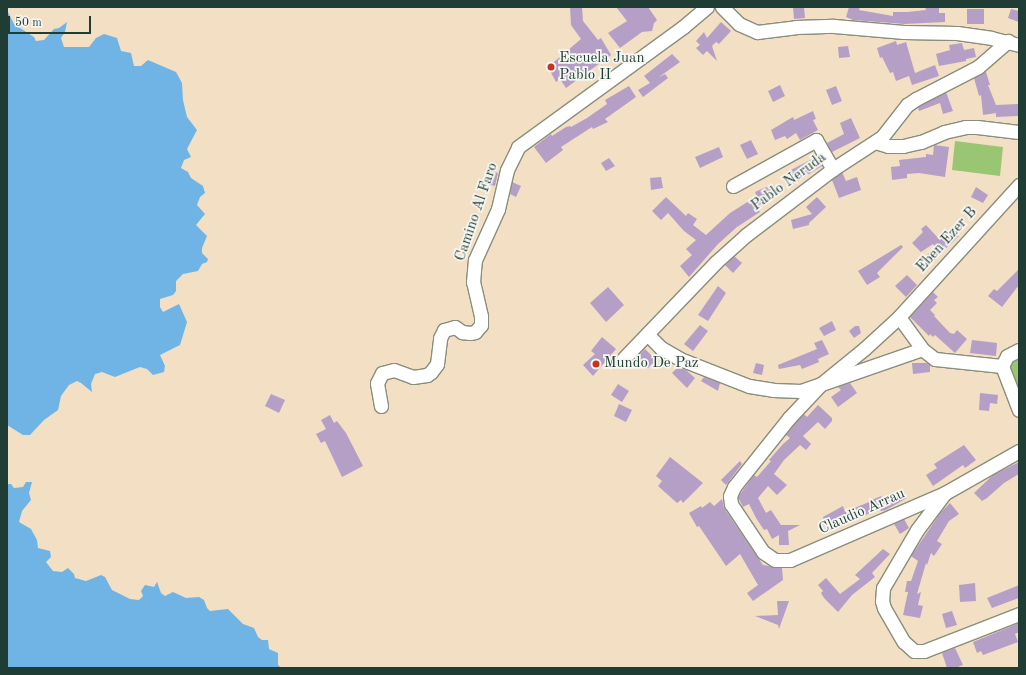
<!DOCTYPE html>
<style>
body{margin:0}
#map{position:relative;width:1026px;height:675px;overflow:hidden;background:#f3dfc3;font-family:"Old Standard TT",serif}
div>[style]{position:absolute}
.green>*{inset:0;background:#9ac673}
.water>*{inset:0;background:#70b4e6}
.building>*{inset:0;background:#b69fc7}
.roads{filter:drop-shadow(1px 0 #898e7c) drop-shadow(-1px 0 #898e7c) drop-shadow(0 1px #898e7c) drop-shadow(0 -1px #898e7c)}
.minor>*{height:13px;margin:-6.5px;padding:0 6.5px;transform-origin:6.5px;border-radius:6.5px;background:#fff}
.dots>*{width:11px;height:11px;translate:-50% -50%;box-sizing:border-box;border:2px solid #f6f6f2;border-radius:50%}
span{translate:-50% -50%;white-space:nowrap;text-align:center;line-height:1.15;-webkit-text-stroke:3.5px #f6f6f2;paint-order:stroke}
.poi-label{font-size:15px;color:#1f3d34}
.left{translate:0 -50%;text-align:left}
.street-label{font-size:15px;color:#1f3d34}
.frame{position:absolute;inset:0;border:8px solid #1f3d34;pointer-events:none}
.scale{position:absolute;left:8px;top:16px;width:83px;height:18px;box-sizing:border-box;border:2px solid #1f3d34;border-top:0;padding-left:5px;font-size:12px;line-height:14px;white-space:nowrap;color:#1f3d34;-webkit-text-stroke:3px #f6f6f2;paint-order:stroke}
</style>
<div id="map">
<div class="green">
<i style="clip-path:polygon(955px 141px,1003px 147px,1000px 176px,952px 170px)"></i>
<i style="clip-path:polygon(1019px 355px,1019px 387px,1018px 387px,1009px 364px,1012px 357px)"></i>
</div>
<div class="water">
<i style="clip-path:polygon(7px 10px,14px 24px,34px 37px,36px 41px,44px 40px,54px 29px,59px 28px,67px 22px,65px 32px,61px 38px,64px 47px,89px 47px,96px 38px,104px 34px,117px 38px,121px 51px,131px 53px,134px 66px,141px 66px,148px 60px,176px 72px,182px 83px,183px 100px,187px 117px,197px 130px,187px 149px,191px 157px,184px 160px,181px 168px,188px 172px,191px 178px,203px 186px,205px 193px,200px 197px,197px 205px,205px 214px,196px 225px,207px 236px,202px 248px,202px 253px,208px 259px,207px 262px,202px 264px,198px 271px,183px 274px,176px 281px,176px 291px,173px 295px,160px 299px,160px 307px,163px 312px,179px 304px,187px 322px,180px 345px,160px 355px,165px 366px,164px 372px,153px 375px,147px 369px,140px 367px,115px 377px,102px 372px,95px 374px,91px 384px,92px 392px,81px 383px,77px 381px,69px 385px,61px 396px,58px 410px,44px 420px,30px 435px,23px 435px,7px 425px)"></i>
<i style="clip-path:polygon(26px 482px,32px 482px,29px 493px,31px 500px,22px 511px,19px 522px,31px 529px,37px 540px,38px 548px,50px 551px,51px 557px,46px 562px,53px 571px,62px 572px,68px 568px,74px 574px,75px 578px,86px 581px,101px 575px,105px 577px,112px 590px,130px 599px,139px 600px,143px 596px,141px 591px,145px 585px,154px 587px,157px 582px,161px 593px,165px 596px,173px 592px,186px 598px,199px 597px,204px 600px,207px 608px,210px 611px,228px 609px,243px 624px,254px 628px,258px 637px,262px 640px,268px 640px,269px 649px,278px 653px,278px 665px,282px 668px,7px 668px,7px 484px,11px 484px,14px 488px,23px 487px)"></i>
</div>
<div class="building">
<i style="clip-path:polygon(570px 7px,582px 7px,583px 21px,598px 40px,601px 38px,611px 55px,566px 88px,560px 79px,556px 82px,548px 67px,581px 39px,571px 25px)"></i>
<i style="clip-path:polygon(616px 7px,648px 7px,657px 20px,654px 23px,652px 31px,642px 32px,620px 48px,608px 33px,627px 21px)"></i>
<i style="clip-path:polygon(793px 7px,804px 7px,805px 18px,794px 19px)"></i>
<i style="clip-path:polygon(849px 7px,860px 7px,859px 10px,893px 16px,893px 12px,907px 12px,926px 10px,925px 7px,939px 7px,939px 13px,945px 13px,945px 22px,904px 24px,853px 20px,846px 17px)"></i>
<i style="clip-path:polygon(967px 9px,984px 9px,984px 24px,967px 24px)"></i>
<i style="clip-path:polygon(1011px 9px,1019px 11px,1019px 22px,1008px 18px)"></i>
<i style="clip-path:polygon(721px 22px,731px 31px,719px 44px,716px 42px,712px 46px,717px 61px,707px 51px,703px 55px,696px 48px,700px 45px,696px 41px,704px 32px,707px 38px)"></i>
<i style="clip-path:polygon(896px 41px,897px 45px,906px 42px,915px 73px,935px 65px,939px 76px,912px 85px,909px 76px,896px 81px,893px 72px,890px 73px,882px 57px,880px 58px,877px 48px)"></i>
<i style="clip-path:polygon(962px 43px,964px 50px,974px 48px,976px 57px,966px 59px,966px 61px,939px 66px,936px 54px,950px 50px,949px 45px)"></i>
<i style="clip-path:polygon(848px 46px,850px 57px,839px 58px,838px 47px)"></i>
<i style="clip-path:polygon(672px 54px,680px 62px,659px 77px,665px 74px,668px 78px,643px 97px,638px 90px,650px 83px,644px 76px)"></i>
<i style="clip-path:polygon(986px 72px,990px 85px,988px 85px,996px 105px,1019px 104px,1019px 116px,996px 117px,996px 113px,983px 115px,981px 95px,979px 96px,974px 78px)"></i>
<i style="clip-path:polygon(780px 85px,785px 96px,773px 102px,768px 91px)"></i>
<i style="clip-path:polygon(629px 86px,636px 97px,605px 119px,608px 122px,593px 129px,592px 127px,561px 147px,563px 150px,546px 163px,534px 147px,551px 134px,552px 136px,566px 127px,570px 126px,571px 127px,587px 118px,607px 104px,605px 100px)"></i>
<i style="clip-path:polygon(836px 86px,842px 101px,832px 105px,826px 90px)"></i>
<i style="clip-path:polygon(946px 92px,953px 111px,943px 114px,940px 103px,919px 111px,918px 107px)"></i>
<i style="clip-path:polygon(813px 111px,816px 119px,813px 120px,818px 130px,800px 140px,796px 133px,787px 139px,785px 136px,775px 140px,771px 130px,793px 117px,794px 120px)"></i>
<i style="clip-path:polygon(851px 118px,860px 138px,832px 152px,827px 143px,844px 134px,840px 123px)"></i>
<i style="clip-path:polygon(751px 140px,758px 154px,747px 159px,740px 145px)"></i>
<i style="clip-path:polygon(934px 145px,949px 147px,945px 177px,919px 173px,907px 174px,907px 178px,892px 180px,891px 167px,900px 166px,899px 160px,926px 157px,926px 154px,933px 155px)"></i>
<i style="clip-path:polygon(719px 147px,723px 157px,700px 168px,695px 157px)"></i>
<i style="clip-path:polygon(609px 158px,615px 166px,606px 171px,601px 163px)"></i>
<i style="clip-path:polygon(814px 158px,817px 158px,822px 166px,793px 184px,787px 172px)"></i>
<i style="clip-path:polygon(490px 170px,498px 173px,495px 186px,484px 183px)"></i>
<i style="clip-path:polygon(842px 172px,846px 181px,857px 177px,861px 190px,839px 198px,832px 180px)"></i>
<i style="clip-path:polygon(661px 177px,663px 188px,651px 190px,650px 178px)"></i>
<i style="clip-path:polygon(512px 182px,521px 186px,516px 197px,510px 194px)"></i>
<i style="clip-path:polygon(771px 185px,777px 197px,756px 207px,760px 212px,737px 227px,718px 244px,689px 277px,680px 266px,692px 255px,686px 249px,696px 240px,684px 231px,668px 213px,661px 220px,652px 211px,666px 197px,686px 216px,688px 213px,697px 219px,693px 225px,706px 235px,730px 213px,757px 196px,755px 192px)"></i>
<i style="clip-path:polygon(976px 187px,988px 195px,983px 203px,971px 197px)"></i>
<i style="clip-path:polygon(817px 197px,826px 207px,809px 223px,809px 225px,793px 229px,791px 220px,812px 214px,806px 207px)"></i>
<i style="clip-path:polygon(926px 225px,940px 240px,951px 228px,959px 236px,931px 263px,925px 257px,935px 247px,933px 244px,921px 252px,912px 243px,923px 232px,921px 229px)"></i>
<i style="clip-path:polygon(901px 245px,903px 247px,877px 273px,880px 277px,867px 285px,858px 271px)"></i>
<i style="clip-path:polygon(734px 256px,742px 263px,733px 273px,725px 265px)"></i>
<i style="clip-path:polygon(1019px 269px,1019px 285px,1002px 307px,988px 296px,994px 289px,997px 291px)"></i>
<i style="clip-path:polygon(907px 275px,917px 285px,906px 297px,895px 286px)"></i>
<i style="clip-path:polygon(718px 286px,726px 293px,708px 321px,698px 315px)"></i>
<i style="clip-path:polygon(608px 287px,624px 305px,606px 322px,590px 303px)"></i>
<i style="clip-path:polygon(933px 292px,938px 297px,934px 300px,937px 303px,930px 310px,935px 315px,934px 316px,950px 333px,954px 334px,957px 330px,967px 339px,955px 353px,935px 335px,933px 337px,930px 334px,929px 336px,910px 317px)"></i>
<i style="clip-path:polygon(832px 321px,836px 330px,824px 336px,819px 328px)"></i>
<i style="clip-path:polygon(700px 325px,708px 331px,693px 351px,684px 344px)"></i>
<i style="clip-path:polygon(855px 326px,859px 326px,861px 333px,854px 338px,849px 331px)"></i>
<i style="clip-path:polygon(602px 337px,616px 349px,593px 376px,583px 365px,595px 354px,591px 351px)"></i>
<i style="clip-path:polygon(822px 340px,829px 354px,818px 359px,819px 362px,802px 369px,800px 365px,779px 369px,778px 365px,817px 349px,814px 343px)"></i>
<i style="clip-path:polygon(972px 340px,997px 343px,996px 356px,970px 353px)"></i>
<i style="clip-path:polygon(645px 349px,656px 360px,648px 368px,637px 357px)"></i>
<i style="clip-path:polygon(756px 363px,764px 365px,762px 375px,753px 373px)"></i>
<i style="clip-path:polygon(912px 363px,927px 363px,930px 365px,930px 372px,913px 374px)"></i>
<i style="clip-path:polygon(678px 367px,686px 370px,695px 378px,687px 388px,672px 373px)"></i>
<i style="clip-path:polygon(704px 377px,720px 383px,718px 391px,701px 381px)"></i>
<i style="clip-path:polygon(850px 383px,857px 393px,838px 407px,831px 397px,841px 390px,838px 387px)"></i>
<i style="clip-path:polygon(618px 384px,629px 391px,622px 402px,611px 395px)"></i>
<i style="clip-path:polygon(980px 393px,998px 395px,997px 404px,990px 403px,989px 411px,979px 410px)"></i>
<i style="clip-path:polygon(271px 394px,285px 400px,279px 413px,265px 406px)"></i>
<i style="clip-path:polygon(619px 404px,632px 410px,626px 422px,614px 416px)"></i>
<i style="clip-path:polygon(818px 405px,832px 418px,832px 421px,825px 429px,818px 422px,803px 436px,811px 444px,806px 450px,800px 445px,784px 460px,774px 474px,787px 485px,777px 495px,768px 486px,758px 498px,766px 513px,771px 510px,781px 525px,800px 525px,788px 531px,789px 545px,779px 545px,779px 535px,772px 539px,767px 529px,764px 530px,756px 518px,749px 504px,743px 507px,738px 497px,754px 475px,757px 477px,771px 461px,769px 460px,783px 444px,790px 438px,786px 435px,798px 420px,804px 414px,807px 417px)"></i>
<i style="clip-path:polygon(330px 415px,334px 423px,337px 421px,346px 433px,363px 466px,342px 477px,325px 441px,321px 443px,316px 434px,326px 429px,321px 420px)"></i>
<i style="clip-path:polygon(964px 445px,976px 460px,965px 468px,963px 465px,933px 486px,926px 475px,937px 468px,934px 464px)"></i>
<i style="clip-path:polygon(670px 457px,703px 483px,683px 503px,681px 500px,677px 503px,658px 486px,662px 481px,656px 476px)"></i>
<i style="clip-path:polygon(740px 461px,742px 464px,726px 485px,721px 480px)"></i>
<i style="clip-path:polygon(1019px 462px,1019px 474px,1004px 483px,987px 498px,982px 501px,974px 493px,993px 475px)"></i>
<i style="clip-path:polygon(902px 489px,907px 498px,886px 510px,881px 511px,872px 500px,881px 496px,883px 499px)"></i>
<i style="clip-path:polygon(722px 499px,724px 508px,763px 565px,782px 568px,783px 580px,753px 601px,747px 593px,758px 585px,740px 554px,726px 566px,699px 526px,697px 527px,689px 513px,701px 506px,702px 508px,710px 502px,714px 506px)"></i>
<i style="clip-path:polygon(869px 502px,879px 509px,839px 527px,827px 530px,823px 517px,843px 506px,845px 512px)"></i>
<i style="clip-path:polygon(950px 503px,959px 514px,949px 521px,937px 541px,942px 544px,934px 556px,931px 553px,927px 565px,926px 563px,917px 594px,921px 592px,918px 605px,923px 606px,920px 618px,903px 615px,908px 592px,905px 592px,907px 581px,911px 581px,918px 561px,911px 556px,941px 512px)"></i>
<i style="clip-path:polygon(904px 519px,909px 528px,900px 534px,894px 524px)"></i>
<i style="clip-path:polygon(883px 549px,890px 554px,872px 573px,875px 577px,852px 595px,838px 612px,824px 598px,821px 593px,823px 591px,818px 585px,826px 578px,840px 594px,860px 579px,855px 575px)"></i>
<i style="clip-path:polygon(975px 583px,976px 601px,960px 602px,959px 585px)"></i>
<i style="clip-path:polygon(1019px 585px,1019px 598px,992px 608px,987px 598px)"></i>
<i style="clip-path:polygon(777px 601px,789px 601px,779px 629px,778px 625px,755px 616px,778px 615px)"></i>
<i style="clip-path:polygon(952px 611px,957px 625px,946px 628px,942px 614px)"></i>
<i style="clip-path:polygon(1019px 623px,1019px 632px,1015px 634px,1018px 642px,983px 655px,981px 651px,977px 653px,973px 642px)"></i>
<i style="clip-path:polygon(955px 648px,963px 665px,955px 668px,947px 668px,942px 653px)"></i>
</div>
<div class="roads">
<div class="minor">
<i style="left:722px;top:7px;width:24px;rotate:45deg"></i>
<i style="left:739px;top:24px;width:20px;rotate:24deg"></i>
<i style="left:757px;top:32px;width:39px;rotate:-7deg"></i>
<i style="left:796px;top:27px;width:38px;rotate:-2deg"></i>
<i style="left:834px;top:26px;width:70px;rotate:4.9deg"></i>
<i style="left:904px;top:32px;width:53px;rotate:1.1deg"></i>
<i style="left:957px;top:33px;width:34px;rotate:8deg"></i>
<i style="left:991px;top:38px;width:29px;rotate:14deg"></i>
<i style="left:875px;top:142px;width:14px;rotate:17deg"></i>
<i style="left:888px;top:146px;width:15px"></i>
<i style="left:903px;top:146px;width:18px;rotate:-13deg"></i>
<i style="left:921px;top:142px;width:25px;rotate:-23deg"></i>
<i style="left:944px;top:132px;width:22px;rotate:-13deg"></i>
<i style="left:965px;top:127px;width:12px"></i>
<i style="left:977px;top:127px;width:42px;rotate:6.8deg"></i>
<i style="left:1019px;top:185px;width:178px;rotate:132.3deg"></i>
<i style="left:899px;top:317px;width:47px;rotate:137.6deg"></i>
<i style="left:864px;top:349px;width:55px;rotate:140.9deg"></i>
<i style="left:821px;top:384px;width:47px;rotate:133.3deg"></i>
<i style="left:789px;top:418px;width:88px;rotate:128.6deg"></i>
<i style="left:734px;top:487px;width:10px;rotate:114deg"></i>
<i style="left:730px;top:496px;width:8px;rotate:83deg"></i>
<i style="left:731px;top:504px;width:58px;rotate:56.3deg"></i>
<i style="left:763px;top:552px;width:14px;rotate:34deg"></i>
<i style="left:775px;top:560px;width:15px"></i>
<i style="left:790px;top:560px;width:169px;rotate:-23.4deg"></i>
<i style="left:945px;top:493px;width:85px;rotate:-29.6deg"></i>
<i style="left:733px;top:186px;width:95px;rotate:-29deg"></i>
<i style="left:816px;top:140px;width:34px;rotate:60deg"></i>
<i style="left:899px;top:317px;width:39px;rotate:54deg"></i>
<i style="left:647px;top:334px;width:20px;rotate:45deg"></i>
<i style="left:661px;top:348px;width:22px;rotate:30deg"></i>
<i style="left:680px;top:359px;width:74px;rotate:21.4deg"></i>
<i style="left:749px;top:386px;width:24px;rotate:9deg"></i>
<i style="left:773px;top:390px;width:28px;rotate:2deg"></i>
<i style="left:801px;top:391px;width:128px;rotate:-19.1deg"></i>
<i style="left:922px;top:349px;width:16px;rotate:38deg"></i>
<i style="left:935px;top:359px;width:67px;rotate:6deg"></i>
<i style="left:623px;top:359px;width:134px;rotate:-46.2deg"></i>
<i style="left:716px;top:262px;width:40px;rotate:-42deg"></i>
<i style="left:746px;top:235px;width:109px;rotate:-37.2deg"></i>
<i style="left:833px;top:169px;width:59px;rotate:-33.1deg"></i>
<i style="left:882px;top:137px;width:41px;rotate:-52deg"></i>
<i style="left:907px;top:105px;width:11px;rotate:-34deg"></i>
<i style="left:916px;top:99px;width:70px;rotate:-27.3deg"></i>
<i style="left:978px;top:67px;width:40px;rotate:-41deg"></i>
<i style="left:1002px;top:366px;width:47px;rotate:68.9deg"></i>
<i style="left:1002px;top:366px;width:11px;rotate:-63deg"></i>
<i style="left:1007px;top:356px;width:13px;rotate:-27deg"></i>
<i style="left:381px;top:406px;width:23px;rotate:-100deg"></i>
<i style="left:377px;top:383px;width:11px;rotate:-63deg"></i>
<i style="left:382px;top:373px;width:12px;rotate:-14deg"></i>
<i style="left:394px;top:370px;width:20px;rotate:20deg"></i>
<i style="left:413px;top:377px;width:14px;rotate:-8deg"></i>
<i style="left:427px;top:375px;width:5px;rotate:-37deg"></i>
<i style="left:431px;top:372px;width:10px;rotate:-53deg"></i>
<i style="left:437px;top:364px;width:26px;rotate:-83deg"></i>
<i style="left:440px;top:338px;width:9px;rotate:-63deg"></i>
<i style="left:444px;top:330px;width:11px;rotate:-15deg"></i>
<i style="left:455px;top:327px;width:9px;rotate:36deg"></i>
<i style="left:462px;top:332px;width:8px;rotate:7deg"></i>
<i style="left:470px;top:333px;width:5px;rotate:-11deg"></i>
<i style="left:475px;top:332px;width:9px;rotate:-49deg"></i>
<i style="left:481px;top:325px;width:9px;rotate:-90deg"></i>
<i style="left:481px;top:316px;width:35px;rotate:-103deg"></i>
<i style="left:473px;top:282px;width:22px;rotate:-85deg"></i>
<i style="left:475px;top:260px;width:56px;rotate:-65.7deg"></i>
<i style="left:498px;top:209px;width:40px;rotate:-77deg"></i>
<i style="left:507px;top:170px;width:25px;rotate:-64deg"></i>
<i style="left:518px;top:147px;width:204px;rotate:-36deg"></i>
<i style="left:683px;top:27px;width:31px;rotate:-40deg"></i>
<i style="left:944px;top:494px;width:45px;rotate:126.9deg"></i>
<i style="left:917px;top:530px;width:67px;rotate:120.4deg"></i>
<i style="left:883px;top:588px;width:13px;rotate:94deg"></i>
<i style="left:882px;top:601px;width:7px;rotate:74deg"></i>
<i style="left:884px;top:608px;width:39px;rotate:60deg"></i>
<i style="left:904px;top:642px;width:13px;rotate:42deg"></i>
<i style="left:914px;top:651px;width:10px"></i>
<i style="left:924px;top:651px;width:102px;rotate:-21.3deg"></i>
</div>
</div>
<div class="dots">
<i style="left:551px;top:67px;background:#c8321e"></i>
<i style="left:596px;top:364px;background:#c8321e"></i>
</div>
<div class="poi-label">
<span class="left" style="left:559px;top:67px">Escuela Juan<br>Pablo II</span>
<span class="left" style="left:604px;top:364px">Mundo De Paz</span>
</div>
<div class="street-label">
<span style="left:789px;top:182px;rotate:-36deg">Pablo Neruda</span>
<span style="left:477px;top:212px;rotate:-71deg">Camino Al Faro</span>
<span style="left:947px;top:240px;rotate:-48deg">Eben Ezer B</span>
<span style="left:862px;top:512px;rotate:-24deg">Claudio Arrau</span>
</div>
<div class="frame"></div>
<div class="scale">50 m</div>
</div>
